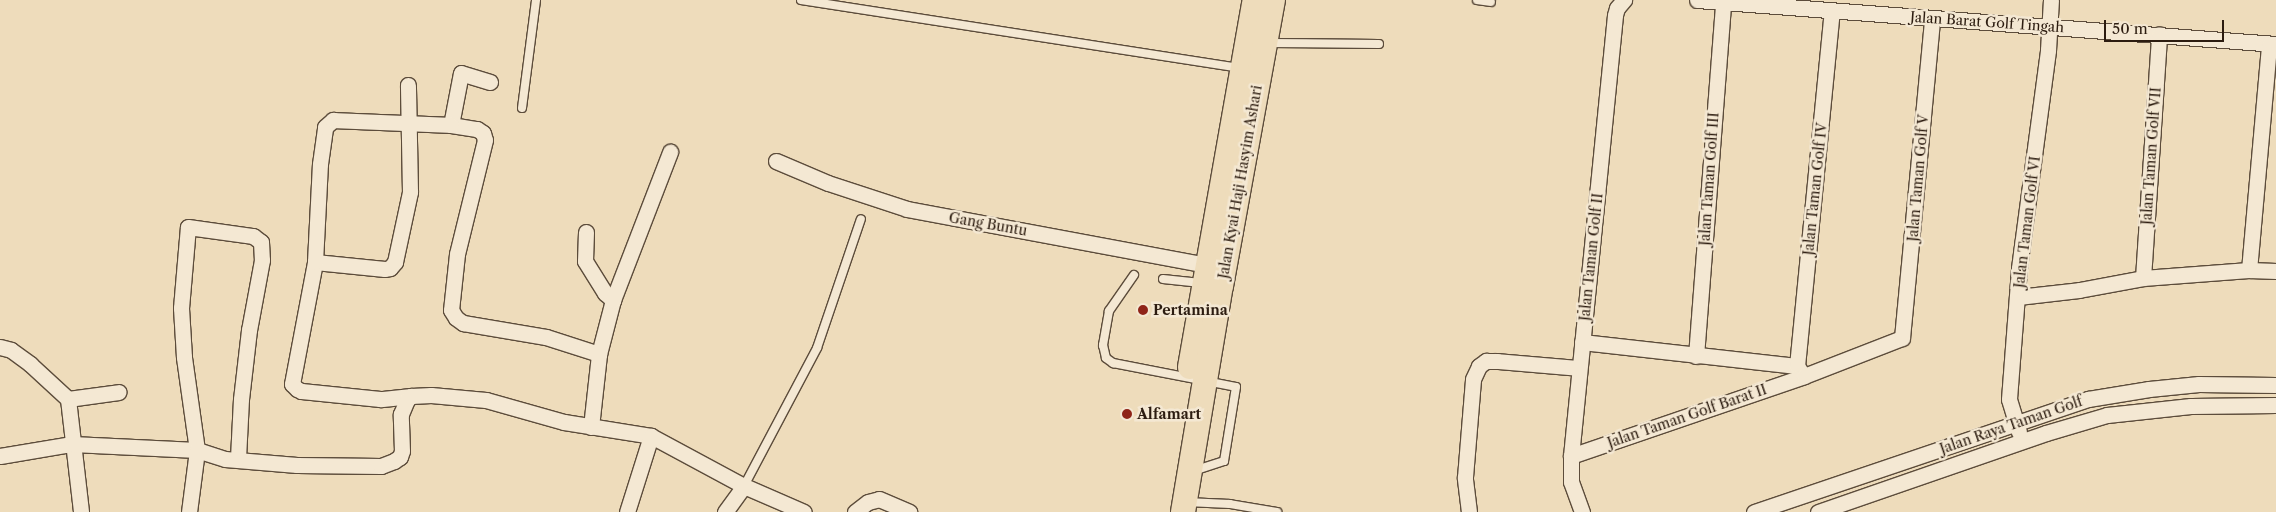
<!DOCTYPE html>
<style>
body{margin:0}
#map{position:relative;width:2276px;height:512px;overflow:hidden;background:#eedcbb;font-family:"Libre Caslon Text",serif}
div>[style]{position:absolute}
.roads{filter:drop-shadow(1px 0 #5c4c3b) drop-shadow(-1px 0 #5c4c3b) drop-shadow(0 1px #5c4c3b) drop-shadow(0 -1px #5c4c3b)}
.service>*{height:8px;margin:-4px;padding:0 4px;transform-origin:4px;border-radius:4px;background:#f4e8d3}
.minor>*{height:15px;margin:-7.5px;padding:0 7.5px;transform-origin:7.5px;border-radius:7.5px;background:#f4e8d3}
.primary>*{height:24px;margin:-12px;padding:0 12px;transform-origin:12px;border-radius:12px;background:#eedcbb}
.dots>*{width:14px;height:14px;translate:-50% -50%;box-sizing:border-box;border:2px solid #f4e8d3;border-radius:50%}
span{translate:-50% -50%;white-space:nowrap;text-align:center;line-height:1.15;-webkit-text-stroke:5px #f4e8d3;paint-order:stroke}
.street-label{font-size:14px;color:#2c1c10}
.poi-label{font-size:14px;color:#2c1c10;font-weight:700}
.left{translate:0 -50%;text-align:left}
.scale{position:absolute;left:2104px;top:20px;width:120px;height:22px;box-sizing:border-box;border:2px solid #2c1c10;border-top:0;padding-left:6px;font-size:15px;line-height:18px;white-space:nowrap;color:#2c1c10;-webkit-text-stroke:4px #f4e8d3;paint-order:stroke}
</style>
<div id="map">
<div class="roads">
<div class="service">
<i style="left:801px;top:0;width:445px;rotate:8.8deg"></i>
<i style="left:1477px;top:0;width:14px;rotate:8deg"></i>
<i style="left:1267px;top:43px;width:112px;rotate:0.5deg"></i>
<i style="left:522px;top:108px;width:109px;rotate:-82.6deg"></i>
<i style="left:1134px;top:275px;width:44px;rotate:124.8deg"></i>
<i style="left:1109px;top:311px;width:35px;rotate:100deg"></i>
<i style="left:1103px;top:345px;width:13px;rotate:77deg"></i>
<i style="left:1106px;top:358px;width:9px;rotate:36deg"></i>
<i style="left:1113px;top:363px;width:125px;rotate:11deg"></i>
<i style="left:1236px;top:387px;width:75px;rotate:99.2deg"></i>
<i style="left:1224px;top:461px;width:32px;rotate:162deg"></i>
<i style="left:1163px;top:279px;width:38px;rotate:6deg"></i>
<i style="left:744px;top:486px;width:156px;rotate:-62.1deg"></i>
<i style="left:817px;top:348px;width:136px;rotate:-71.2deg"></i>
<i style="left:1186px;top:502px;width:44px;rotate:2.6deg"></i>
<i style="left:1230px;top:504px;width:48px;rotate:9.7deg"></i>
</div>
<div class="minor">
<i style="left:1697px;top:0;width:581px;rotate:4.35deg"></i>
<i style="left:490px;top:82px;width:30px;rotate:-163deg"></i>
<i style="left:461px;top:73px;width:53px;rotate:100.9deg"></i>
<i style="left:451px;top:125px;width:26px;rotate:9deg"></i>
<i style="left:477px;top:129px;width:7px;rotate:34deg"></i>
<i style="left:483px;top:133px;width:7px;rotate:74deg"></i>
<i style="left:485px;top:140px;width:117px;rotate:103.8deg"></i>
<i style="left:457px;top:254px;width:56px;rotate:96.1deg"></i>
<i style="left:451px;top:310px;width:9px;rotate:58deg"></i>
<i style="left:456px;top:318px;width:9px;rotate:36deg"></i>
<i style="left:463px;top:323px;width:84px;rotate:9.6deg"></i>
<i style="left:546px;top:337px;width:56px;rotate:17.8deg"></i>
<i style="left:776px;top:161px;width:56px;rotate:22.9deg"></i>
<i style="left:828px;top:183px;width:83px;rotate:18.2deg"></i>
<i style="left:907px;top:209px;width:305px;rotate:10.6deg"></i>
<i style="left:586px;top:232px;width:29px;rotate:92deg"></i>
<i style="left:585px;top:261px;width:38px;rotate:58deg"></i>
<i style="left:605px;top:293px;width:11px;rotate:41deg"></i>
<i style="left:315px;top:262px;width:70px;rotate:5.7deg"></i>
<i style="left:385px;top:269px;width:5px;rotate:-11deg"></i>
<i style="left:390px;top:268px;width:8px;rotate:-50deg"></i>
<i style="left:395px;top:262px;width:72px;rotate:-77.9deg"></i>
<i style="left:410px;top:192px;width:107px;rotate:-91.1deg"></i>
<i style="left:2249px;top:270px;width:227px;rotate:-84.9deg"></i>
<i style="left:2143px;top:278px;width:244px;rotate:-86.2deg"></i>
<i style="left:2018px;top:297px;width:61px;rotate:-6.5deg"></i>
<i style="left:2079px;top:290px;width:65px;rotate:-10.6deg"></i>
<i style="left:2143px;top:278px;width:106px;rotate:-4.3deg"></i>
<i style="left:2249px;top:270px;width:27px;rotate:2deg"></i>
<i style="left:1582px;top:342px;width:216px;rotate:6.4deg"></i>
<i style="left:1797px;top:366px;width:11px;rotate:56deg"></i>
<i style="left:0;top:347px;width:11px;rotate:15deg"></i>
<i style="left:11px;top:350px;width:24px;rotate:36deg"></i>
<i style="left:30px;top:364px;width:52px;rotate:42.6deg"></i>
<i style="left:68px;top:399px;width:114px;rotate:83.4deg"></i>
<i style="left:1696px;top:356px;width:355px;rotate:-85.6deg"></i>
<i style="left:1797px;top:366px;width:356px;rotate:-84.4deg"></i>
<i style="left:411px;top:396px;width:31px;rotate:174deg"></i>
<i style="left:380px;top:399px;width:79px;rotate:-174.2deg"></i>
<i style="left:301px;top:391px;width:4px;rotate:-153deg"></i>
<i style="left:297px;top:389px;width:7px;rotate:-135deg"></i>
<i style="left:292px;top:384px;width:124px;rotate:-79.3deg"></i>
<i style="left:315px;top:262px;width:98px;rotate:-87.1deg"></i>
<i style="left:320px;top:164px;width:37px;rotate:-82deg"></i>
<i style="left:325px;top:127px;width:11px;rotate:-41deg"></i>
<i style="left:333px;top:120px;width:118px;rotate:2.4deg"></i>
<i style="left:68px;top:399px;width:51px;rotate:-7.8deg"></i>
<i style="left:591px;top:427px;width:73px;rotate:-83.7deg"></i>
<i style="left:599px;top:354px;width:56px;rotate:-75.5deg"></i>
<i style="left:613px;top:300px;width:159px;rotate:-68.9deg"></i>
<i style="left:2019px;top:432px;width:34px;rotate:-107deg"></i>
<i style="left:2009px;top:399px;width:131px;rotate:-85.6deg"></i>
<i style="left:2019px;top:268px;width:220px;rotate:-82.4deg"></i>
<i style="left:2048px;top:50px;width:50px;rotate:-86.6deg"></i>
<i style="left:0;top:456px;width:73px;rotate:-9.5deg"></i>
<i style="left:72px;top:444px;width:125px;rotate:2.7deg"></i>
<i style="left:197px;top:450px;width:94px;rotate:-98deg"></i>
<i style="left:184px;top:357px;width:49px;rotate:-93.5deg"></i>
<i style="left:181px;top:308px;width:81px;rotate:-85.1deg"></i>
<i style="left:188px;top:227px;width:66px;rotate:7.9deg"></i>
<i style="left:253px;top:236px;width:10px;rotate:37deg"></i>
<i style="left:261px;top:242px;width:18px;rotate:87deg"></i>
<i style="left:262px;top:260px;width:71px;rotate:100.5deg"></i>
<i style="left:249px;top:330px;width:69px;rotate:96.6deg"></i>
<i style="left:241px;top:399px;width:60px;rotate:92.9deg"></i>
<i style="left:1571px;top:456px;width:246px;rotate:-18.9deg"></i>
<i style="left:1804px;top:376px;width:105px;rotate:-21.2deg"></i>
<i style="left:1902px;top:338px;width:321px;rotate:-84.6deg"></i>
<i style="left:189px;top:512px;width:63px;rotate:-82.6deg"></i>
<i style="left:197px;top:450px;width:29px;rotate:18deg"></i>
<i style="left:225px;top:459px;width:72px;rotate:4.8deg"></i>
<i style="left:297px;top:465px;width:84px;rotate:0.7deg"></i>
<i style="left:381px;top:466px;width:14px;rotate:-21deg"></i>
<i style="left:394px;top:461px;width:7px;rotate:-34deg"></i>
<i style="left:400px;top:457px;width:6px;rotate:-72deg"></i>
<i style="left:402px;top:451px;width:37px;rotate:-92deg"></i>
<i style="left:401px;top:414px;width:15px;rotate:-67deg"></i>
<i style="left:407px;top:400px;width:6px;rotate:-45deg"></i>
<i style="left:411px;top:396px;width:20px;rotate:-3deg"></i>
<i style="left:431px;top:395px;width:55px;rotate:5.2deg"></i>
<i style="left:486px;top:400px;width:81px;rotate:15.8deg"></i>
<i style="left:564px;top:422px;width:88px;rotate:9.1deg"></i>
<i style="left:651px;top:436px;width:106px;rotate:28.3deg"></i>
<i style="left:744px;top:486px;width:65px;rotate:23.4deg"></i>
<i style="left:627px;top:512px;width:80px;rotate:-72.5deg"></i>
<i style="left:725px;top:512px;width:32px;rotate:-54deg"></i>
<i style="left:855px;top:512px;width:16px;rotate:-38deg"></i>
<i style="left:868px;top:502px;width:11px;rotate:-15deg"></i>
<i style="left:879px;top:499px;width:33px;rotate:23deg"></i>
<i style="left:1469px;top:512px;width:35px;rotate:-97deg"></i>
<i style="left:1465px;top:477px;width:98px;rotate:-85.3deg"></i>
<i style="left:1473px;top:379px;width:14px;rotate:-65deg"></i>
<i style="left:1479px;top:366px;width:9px;rotate:-36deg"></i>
<i style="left:1486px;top:361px;width:11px"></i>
<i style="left:1497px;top:361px;width:82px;rotate:4.9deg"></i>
<i style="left:1582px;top:512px;width:32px;rotate:-110deg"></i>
<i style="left:1571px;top:482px;width:26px;rotate:-90deg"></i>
<i style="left:1571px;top:456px;width:443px;rotate:-84.3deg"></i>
<i style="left:1615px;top:15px;width:7px;rotate:-74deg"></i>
<i style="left:1617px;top:8px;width:11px;rotate:-49deg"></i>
<i style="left:1754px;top:512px;width:353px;rotate:-18.7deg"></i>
<i style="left:2088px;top:399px;width:62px;rotate:-9.3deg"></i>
<i style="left:2149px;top:389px;width:50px;rotate:-5.7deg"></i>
<i style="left:2199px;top:384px;width:77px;rotate:0.7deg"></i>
<i style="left:1818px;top:512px;width:241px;rotate:-19.1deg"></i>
<i style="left:2046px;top:433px;width:64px;rotate:-16.4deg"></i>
<i style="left:2107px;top:415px;width:84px;rotate:-6.1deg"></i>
<i style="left:2191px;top:406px;width:85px;rotate:-0.7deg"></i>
</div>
<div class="primary">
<i style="left:1190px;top:367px;width:373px;rotate:-80deg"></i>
<i style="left:1183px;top:512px;width:229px;rotate:-80.5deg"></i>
<i style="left:1221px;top:286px;width:291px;rotate:-79.7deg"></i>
</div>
</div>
<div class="dots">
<i style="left:1143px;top:310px;background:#8f2418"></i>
<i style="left:1127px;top:414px;background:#8f2418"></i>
</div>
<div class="street-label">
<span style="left:1987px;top:22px;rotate:4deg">Jalan Barat Golf Tingah</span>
<span style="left:2151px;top:156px;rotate:-86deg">Jalan Taman Golf VII</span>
<span style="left:1918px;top:178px;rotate:-85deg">Jalan Taman Golf V</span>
<span style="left:1709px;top:179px;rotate:-86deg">Jalan Taman Golf III</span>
<span style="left:1240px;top:182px;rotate:-80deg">Jalan Kyai Haji Hasyim Ashari</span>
<span style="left:1815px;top:189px;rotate:-84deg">Jalan Taman Golf IV</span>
<span style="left:2027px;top:222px;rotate:-83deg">Jalan Taman Golf VI</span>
<span style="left:988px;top:224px;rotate:10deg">Gang Buntu</span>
<span style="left:1591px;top:257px;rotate:-84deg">Jalan Taman Golf II</span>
<span style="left:1687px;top:416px;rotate:-19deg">Jalan Taman Golf Barat II</span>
<span style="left:2011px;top:425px;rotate:-19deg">Jalan Raya Taman Golf</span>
</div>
<div class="poi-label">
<span class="left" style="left:1153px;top:310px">Pertamina</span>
<span class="left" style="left:1137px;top:414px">Alfamart</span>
</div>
<div class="scale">50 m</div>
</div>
